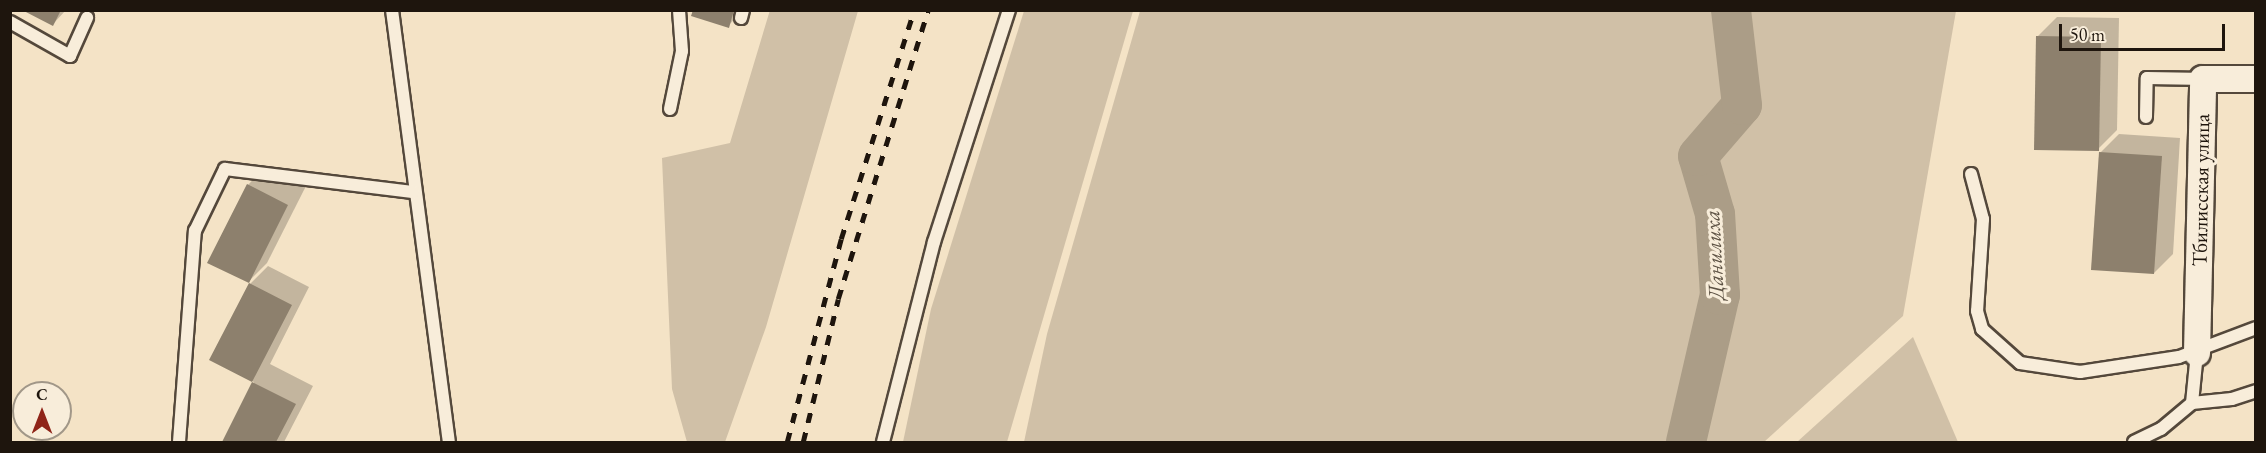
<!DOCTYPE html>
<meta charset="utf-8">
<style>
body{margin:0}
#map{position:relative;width:2266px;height:453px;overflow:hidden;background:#f4e3c6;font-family:"EB Garamond",serif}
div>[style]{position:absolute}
.green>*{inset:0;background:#d0c0a7}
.shadow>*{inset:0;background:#0003}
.river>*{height:40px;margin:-20px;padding:0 20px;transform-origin:20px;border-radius:20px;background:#ab9d87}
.building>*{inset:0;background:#8d806d}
.roads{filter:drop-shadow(2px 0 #54483b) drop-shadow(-2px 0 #54483b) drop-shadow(0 2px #54483b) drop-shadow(0 -2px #54483b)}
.service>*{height:12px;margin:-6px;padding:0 6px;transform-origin:6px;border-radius:6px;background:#f8edda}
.minor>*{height:26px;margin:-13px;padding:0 13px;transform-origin:13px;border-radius:13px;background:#f8edda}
.rail>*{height:4.5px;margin-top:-2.25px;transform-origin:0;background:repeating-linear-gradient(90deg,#1e150d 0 10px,transparent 0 20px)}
span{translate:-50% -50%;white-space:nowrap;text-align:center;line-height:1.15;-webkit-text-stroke:6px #f8edda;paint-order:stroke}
.street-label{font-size:21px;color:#1e150d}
.water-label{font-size:22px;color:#5d5244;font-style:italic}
.frame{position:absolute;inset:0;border:12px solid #1e150d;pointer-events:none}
.north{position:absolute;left:12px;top:381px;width:60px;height:60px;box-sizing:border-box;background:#f8edda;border:2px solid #a19788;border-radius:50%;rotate:0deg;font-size:16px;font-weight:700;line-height:24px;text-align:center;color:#1e150d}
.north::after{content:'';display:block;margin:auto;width:21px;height:27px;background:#8f2418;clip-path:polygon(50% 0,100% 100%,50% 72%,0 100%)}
.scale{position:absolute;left:2059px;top:24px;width:166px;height:27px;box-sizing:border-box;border:3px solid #1e150d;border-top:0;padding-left:8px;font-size:18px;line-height:21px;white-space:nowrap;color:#1e150d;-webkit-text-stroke:4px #f8edda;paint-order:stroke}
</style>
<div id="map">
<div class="green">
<i style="clip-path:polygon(770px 10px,858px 11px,766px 327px,725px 442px,687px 442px,672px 389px,662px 158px,730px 143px)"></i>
<i style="clip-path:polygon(1024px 11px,1133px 11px,1007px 442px,903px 442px,931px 309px)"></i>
<i style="clip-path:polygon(1140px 11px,1956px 11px,1903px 316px,1764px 442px,1024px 442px,1047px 334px)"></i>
<i style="clip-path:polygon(1913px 337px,1958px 442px,1797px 442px)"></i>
</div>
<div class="shadow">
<i style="clip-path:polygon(25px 10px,66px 10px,53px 24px)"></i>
<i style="clip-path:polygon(694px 10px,743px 10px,728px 26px)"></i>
<i style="clip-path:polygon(2057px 17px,2119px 18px,2117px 130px,2098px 149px,2038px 36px)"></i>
<i style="clip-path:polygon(2119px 134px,2180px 138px,2173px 254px,2154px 273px,2100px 153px)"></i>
<i style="clip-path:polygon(266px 166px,306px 186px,267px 263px,248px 282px,248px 185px)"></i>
<i style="clip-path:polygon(268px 266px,309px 287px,270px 364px,313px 386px,284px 442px,224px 442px,254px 382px,211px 360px,250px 284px)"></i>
</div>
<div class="river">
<i style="left:1686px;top:442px;width:151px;rotate:-77deg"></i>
<i style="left:1720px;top:295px;width:81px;rotate:-93.5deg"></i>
<i style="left:1715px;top:214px;width:60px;rotate:-106.3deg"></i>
<i style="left:1698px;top:156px;width:67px;rotate:-49.2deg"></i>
<i style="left:1742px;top:105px;width:96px;rotate:-96.6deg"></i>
</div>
<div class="building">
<i style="clip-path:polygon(22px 10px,61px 10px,53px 26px)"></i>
<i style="clip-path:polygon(693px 10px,734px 10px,729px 28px,691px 16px)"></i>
<i style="clip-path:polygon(2036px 36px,2101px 37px,2099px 151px,2034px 150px)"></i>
<i style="clip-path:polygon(2099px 152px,2162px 156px,2154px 274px,2091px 270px)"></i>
<i style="clip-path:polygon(247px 184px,288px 205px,249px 283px,292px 305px,252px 382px,296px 404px,276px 442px,222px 442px,252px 382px,209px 360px,249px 283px,207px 263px)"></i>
</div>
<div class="roads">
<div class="service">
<i style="left:392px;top:10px;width:436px;rotate:82.5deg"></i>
<i style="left:741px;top:18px;width:8px;rotate:-76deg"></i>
<i style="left:10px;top:22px;width:69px;rotate:29.5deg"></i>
<i style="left:70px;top:56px;width:42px;rotate:-65.9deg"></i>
<i style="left:670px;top:109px;width:59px;rotate:-78.3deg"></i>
<i style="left:682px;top:51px;width:41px;rotate:-94.2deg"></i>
<i style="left:2146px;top:117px;width:39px;rotate:-89deg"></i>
<i style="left:2147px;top:78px;width:59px;rotate:1deg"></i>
<i style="left:1971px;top:174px;width:47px;rotate:75.1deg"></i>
<i style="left:1983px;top:219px;width:92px;rotate:93.7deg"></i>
<i style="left:1977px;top:311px;width:19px;rotate:74deg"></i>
<i style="left:1982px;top:329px;width:51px;rotate:41.8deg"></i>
<i style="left:2020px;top:363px;width:61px;rotate:8.5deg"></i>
<i style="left:2080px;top:372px;width:100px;rotate:-8.6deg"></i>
<i style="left:2179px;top:357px;width:82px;rotate:-20.6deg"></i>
<i style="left:2192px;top:403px;width:50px;rotate:-84.3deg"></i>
<i style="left:179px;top:442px;width:212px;rotate:-85.7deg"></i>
<i style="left:195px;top:231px;width:69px;rotate:-64.2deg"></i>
<i style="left:225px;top:169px;width:189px;rotate:7deg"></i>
<i style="left:883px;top:442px;width:206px;rotate:-75.7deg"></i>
<i style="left:934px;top:242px;width:244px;rotate:-72.1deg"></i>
<i style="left:2134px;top:442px;width:30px;rotate:-26deg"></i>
<i style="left:2161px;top:429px;width:40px;rotate:-40deg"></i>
<i style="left:2192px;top:403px;width:40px;rotate:-5.7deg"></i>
<i style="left:2232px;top:399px;width:25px;rotate:-18deg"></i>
</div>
<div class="minor">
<i style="left:2197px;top:353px;width:274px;rotate:-88.7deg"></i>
<i style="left:2203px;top:79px;width:53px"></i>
</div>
</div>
<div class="rail">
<i style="left:787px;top:442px;width:210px;rotate:-75.1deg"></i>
<i style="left:841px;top:239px;width:240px;rotate:-72.3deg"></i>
<i style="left:803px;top:442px;width:147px;rotate:-76.2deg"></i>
<i style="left:838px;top:299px;width:303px;rotate:-72.7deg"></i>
</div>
<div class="street-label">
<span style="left:2201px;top:190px;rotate:-89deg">Тбилисская улица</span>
</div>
<div class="water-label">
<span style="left:1714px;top:255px;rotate:-93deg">Данилиха</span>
</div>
<div class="frame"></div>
<div class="north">С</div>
<div class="scale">50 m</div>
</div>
